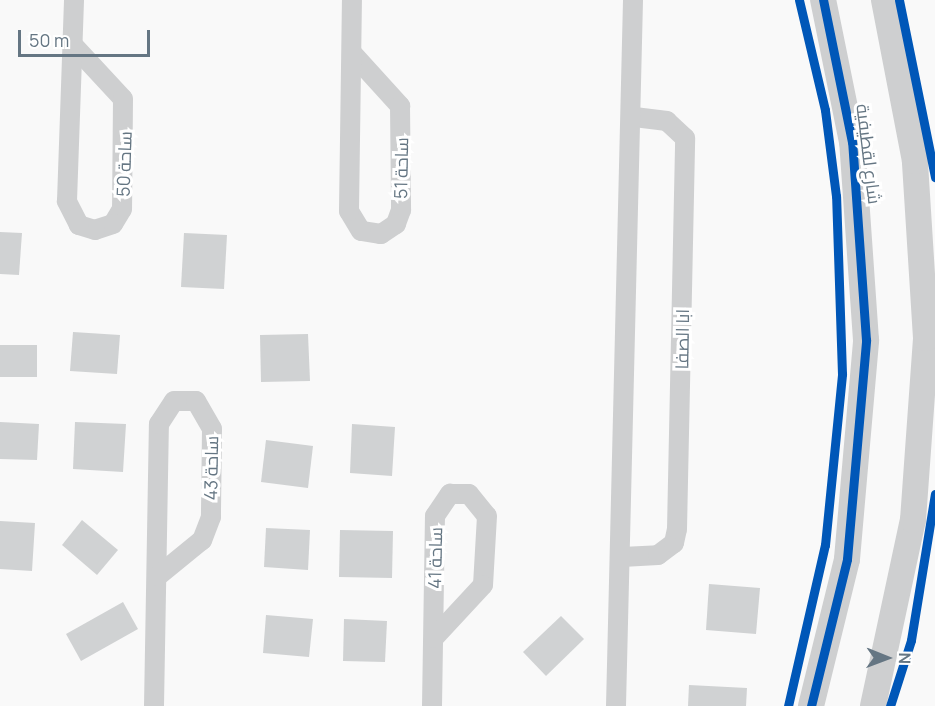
<!DOCTYPE html>
<meta charset="utf-8">
<style>
body{margin:0}
#map{position:relative;width:935px;height:706px;overflow:hidden;background:#f9f9f9;font-family:Manrope,Cairo,sans-serif}
div>[style]{position:absolute}
.building>*{inset:0;background:#d0d2d3}
.minor>*{height:20px;margin:-10px;padding:0 10px;transform-origin:10px;border-radius:10px;background:#cecfd0}
.tertiary>*{height:26px;margin:-13px;padding:0 13px;transform-origin:13px;border-radius:13px;background:#cecfd0}
.cycleway>*{height:9px;margin:-4.5px;padding:0 4.5px;transform-origin:4.5px;border-radius:4.5px;background:#0057b8}
span{translate:-50% -50%;white-space:nowrap;text-align:center;line-height:1.15;-webkit-text-stroke:6px #fff;paint-order:stroke}
.street-label{font-size:18px;color:#657683}
.north{position:absolute;left:857px;top:628px;width:60px;height:60px;-webkit-text-stroke:4px #fff;paint-order:stroke;rotate:91deg;font-size:16px;font-weight:700;line-height:24px;text-align:center;color:#657683}
.north::after{content:'';display:block;margin:auto;width:21px;height:27px;background:#657683;clip-path:polygon(50% 0,100% 100%,50% 72%,0 100%)}
.scale{position:absolute;left:18px;top:30px;width:132px;height:27px;box-sizing:border-box;border:3px solid #657683;border-top:0;padding-left:8px;font-size:18px;line-height:21px;white-space:nowrap;color:#657683;-webkit-text-stroke:4px #fff;paint-order:stroke}
</style>
<div id="map">
<div class="building">
<i style="clip-path:polygon(0 232px,22px 233px,19px 275px,0 274px)"></i>
<i style="clip-path:polygon(184px 233px,227px 235px,224px 289px,181px 287px)"></i>
<i style="clip-path:polygon(73px 332px,120px 335px,117px 374px,70px 371px)"></i>
<i style="clip-path:polygon(308px 334px,310px 381px,261px 382px,260px 335px)"></i>
<i style="clip-path:polygon(0 345px,37px 345px,37px 377px,0 377px)"></i>
<i style="clip-path:polygon(0 422px,39px 424px,37px 460px,0 459px)"></i>
<i style="clip-path:polygon(75px 422px,126px 424px,123px 472px,73px 469px)"></i>
<i style="clip-path:polygon(352px 424px,395px 427px,392px 476px,350px 473px)"></i>
<i style="clip-path:polygon(266px 440px,313px 446px,308px 488px,261px 482px)"></i>
<i style="clip-path:polygon(82px 520px,118px 550px,97px 575px,62px 545px)"></i>
<i style="clip-path:polygon(0 521px,35px 523px,32px 571px,0 569px)"></i>
<i style="clip-path:polygon(266px 528px,310px 530px,308px 570px,264px 567px)"></i>
<i style="clip-path:polygon(340px 530px,393px 531px,392px 578px,339px 577px)"></i>
<i style="clip-path:polygon(709px 584px,760px 588px,756px 634px,706px 630px)"></i>
<i style="clip-path:polygon(123px 602px,138px 629px,81px 661px,66px 634px)"></i>
<i style="clip-path:polygon(266px 615px,313px 619px,309px 657px,263px 653px)"></i>
<i style="clip-path:polygon(561px 616px,584px 639px,546px 676px,523px 652px)"></i>
<i style="clip-path:polygon(344px 619px,387px 621px,385px 662px,343px 661px)"></i>
<i style="clip-path:polygon(689px 685px,747px 688px,746px 706px,688px 706px)"></i>
</div>
<div class="minor">
<i style="left:74px;top:46px;width:72px;rotate:47.2deg"></i>
<i style="left:123px;top:99px;width:110px;rotate:90.5deg"></i>
<i style="left:122px;top:209px;width:17px;rotate:121deg"></i>
<i style="left:113px;top:224px;width:19px;rotate:162deg"></i>
<i style="left:95px;top:230px;width:17px;rotate:-163deg"></i>
<i style="left:79px;top:225px;width:27px;rotate:-117deg"></i>
<i style="left:67px;top:201px;width:201px;rotate:-88deg"></i>
<i style="left:352px;top:53px;width:72px;rotate:47.8deg"></i>
<i style="left:400px;top:106px;width:104px;rotate:89.4deg"></i>
<i style="left:401px;top:210px;width:15px;rotate:110deg"></i>
<i style="left:396px;top:224px;width:18px;rotate:146deg"></i>
<i style="left:381px;top:234px;width:20px;rotate:-171deg"></i>
<i style="left:361px;top:231px;width:23px;rotate:-121deg"></i>
<i style="left:349px;top:211px;width:211px;rotate:-89.2deg"></i>
<i style="left:622px;top:557px;width:36px;rotate:-3deg"></i>
<i style="left:658px;top:555px;width:20px;rotate:-37deg"></i>
<i style="left:674px;top:543px;width:14px;rotate:-78deg"></i>
<i style="left:677px;top:529px;width:391px;rotate:-88.8deg"></i>
<i style="left:685px;top:138px;width:25px;rotate:-137deg"></i>
<i style="left:667px;top:121px;width:35px;rotate:-173deg"></i>
<i style="left:154px;top:706px;width:282px;rotate:-89deg"></i>
<i style="left:159px;top:424px;width:27px;rotate:-57deg"></i>
<i style="left:174px;top:401px;width:22px"></i>
<i style="left:196px;top:401px;width:32px;rotate:60deg"></i>
<i style="left:212px;top:429px;width:88px;rotate:90.7deg"></i>
<i style="left:211px;top:517px;width:25px;rotate:111deg"></i>
<i style="left:202px;top:540px;width:57px;rotate:140.7deg"></i>
<i style="left:432px;top:706px;width:190px;rotate:-89.1deg"></i>
<i style="left:435px;top:516px;width:27px;rotate:-56deg"></i>
<i style="left:450px;top:494px;width:19px"></i>
<i style="left:469px;top:494px;width:28px;rotate:51deg"></i>
<i style="left:487px;top:516px;width:69px;rotate:93.3deg"></i>
<i style="left:483px;top:585px;width:72px;rotate:132.8deg"></i>
<i style="left:616px;top:706px;width:706px;rotate:-88.62deg"></i>
</div>
<div class="tertiary">
<i style="left:811px;top:706px;width:151px;rotate:-76.2deg"></i>
<i style="left:847px;top:559px;width:220px;rotate:-85deg"></i>
<i style="left:866px;top:340px;width:198px;rotate:-94deg"></i>
<i style="left:852px;top:142px;width:145px;rotate:-101.5deg"></i>
<i style="left:873px;top:706px;width:190px;rotate:-77.9deg"></i>
<i style="left:913px;top:520px;width:182px;rotate:-85.9deg"></i>
<i style="left:926px;top:338px;width:177px;rotate:-93.6deg"></i>
<i style="left:915px;top:161px;width:164px;rotate:-100.9deg"></i>
</div>
<div class="cycleway">
<i style="left:899px;top:0;width:181px;rotate:78.5deg"></i>
<i style="left:788px;top:706px;width:165px;rotate:-77.1deg"></i>
<i style="left:825px;top:545px;width:172px;rotate:-84.3deg"></i>
<i style="left:842px;top:374px;width:178px;rotate:-91.9deg"></i>
<i style="left:836px;top:196px;width:87px;rotate:-97.3deg"></i>
<i style="left:825px;top:110px;width:113px;rotate:-103.3deg"></i>
<i style="left:811px;top:706px;width:151px;rotate:-76.2deg"></i>
<i style="left:847px;top:559px;width:220px;rotate:-85deg"></i>
<i style="left:866px;top:340px;width:198px;rotate:-94deg"></i>
<i style="left:852px;top:142px;width:145px;rotate:-101.5deg"></i>
<i style="left:890px;top:706px;width:69px;rotate:-72.3deg"></i>
<i style="left:911px;top:640px;width:148px;rotate:-80.7deg"></i>
</div>
<div class="street-label">
<span style="left:869px;top:154px;rotate:83deg">شارع لقطيفية</span>
<span style="left:124px;top:164px;rotate:-88deg">ساحة 50</span>
<span style="left:401px;top:168px;rotate:-89deg">ساحة 51</span>
<span style="left:682px;top:339px;rotate:-89deg">ابا الصفا</span>
<span style="left:211px;top:468px;rotate:-89deg">ساحة 43</span>
<span style="left:435px;top:558px;rotate:-89deg">ساحة 41</span>
</div>
<div class="north">N</div>
<div class="scale">50 m</div>
</div>
